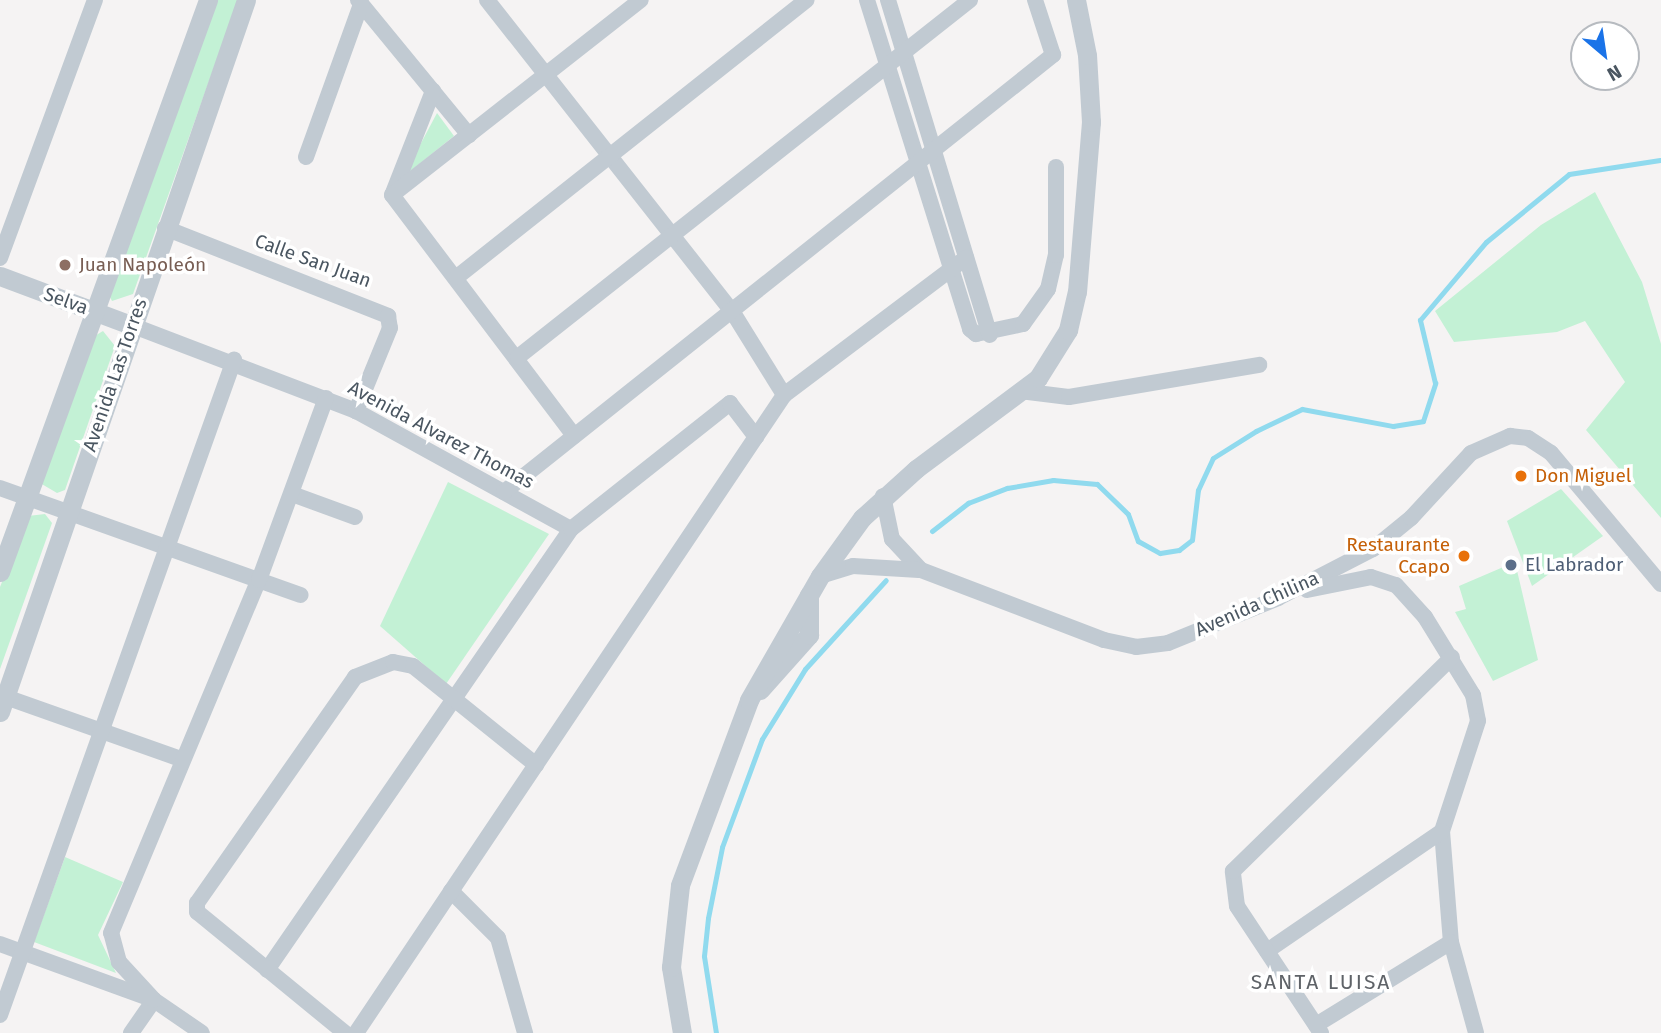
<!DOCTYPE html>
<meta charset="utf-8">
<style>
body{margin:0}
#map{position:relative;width:1661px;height:1033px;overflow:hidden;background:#f5f3f3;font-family:"Fira Sans",sans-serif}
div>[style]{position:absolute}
.green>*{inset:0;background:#c3f1d5}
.stream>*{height:5px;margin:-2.5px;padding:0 2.5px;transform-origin:2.5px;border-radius:2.5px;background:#90daee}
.minor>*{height:16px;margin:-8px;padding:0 8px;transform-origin:8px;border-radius:8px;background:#c1cad2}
.tertiary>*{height:19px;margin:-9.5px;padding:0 9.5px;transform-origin:9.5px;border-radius:9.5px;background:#c1cad2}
.dots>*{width:19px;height:19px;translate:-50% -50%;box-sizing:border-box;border:4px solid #fff;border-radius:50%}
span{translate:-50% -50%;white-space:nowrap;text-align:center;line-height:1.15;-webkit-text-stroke:7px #fff;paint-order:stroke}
.street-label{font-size:19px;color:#4a5661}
.education-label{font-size:19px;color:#785e54}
.left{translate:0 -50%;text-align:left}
.food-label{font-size:19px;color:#c56008}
.right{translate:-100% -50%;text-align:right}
.service-label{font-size:19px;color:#4e5e75}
.neighbourhood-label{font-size:21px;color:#5f6368;letter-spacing:2px}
.north{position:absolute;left:1570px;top:21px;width:70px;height:70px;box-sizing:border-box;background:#fff;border:2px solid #b7bbc0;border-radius:50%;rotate:151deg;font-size:19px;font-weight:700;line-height:28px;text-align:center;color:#4a5661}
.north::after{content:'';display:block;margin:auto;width:24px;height:32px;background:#1a73e8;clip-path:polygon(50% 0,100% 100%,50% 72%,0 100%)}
</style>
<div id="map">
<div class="green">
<i style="clip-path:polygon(218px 0,238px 0,133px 294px,112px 301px,109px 295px)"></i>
<i style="clip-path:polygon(437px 113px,454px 136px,403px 177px)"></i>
<i style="clip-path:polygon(1595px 192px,1642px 282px,1661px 344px,1661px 518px,1586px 430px,1625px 382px,1585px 321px,1557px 332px,1454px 342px,1435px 311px,1541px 225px)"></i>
<i style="clip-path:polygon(103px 331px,115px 346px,65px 490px,57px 493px,40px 483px,93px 337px)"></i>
<i style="clip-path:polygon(448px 482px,549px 534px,446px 684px,380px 626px)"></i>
<i style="clip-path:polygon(1561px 489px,1603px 536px,1532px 586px,1507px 521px)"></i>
<i style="clip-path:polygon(45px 514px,52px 523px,0 669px,0 587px,28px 516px)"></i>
<i style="clip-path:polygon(1515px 562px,1538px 660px,1493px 681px,1455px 612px,1466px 609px,1459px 586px)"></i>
<i style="clip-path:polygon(65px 857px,123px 882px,98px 935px,116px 973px,34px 942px)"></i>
</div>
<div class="stream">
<i style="left:932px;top:531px;width:46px;rotate:-37.9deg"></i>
<i style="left:968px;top:503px;width:42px;rotate:-21deg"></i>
<i style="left:1007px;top:488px;width:47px;rotate:-9.9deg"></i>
<i style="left:1053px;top:480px;width:44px;rotate:5.2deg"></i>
<i style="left:1097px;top:484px;width:43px;rotate:44.1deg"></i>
<i style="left:1128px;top:514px;width:29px;rotate:70deg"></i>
<i style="left:1138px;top:541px;width:25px;rotate:29deg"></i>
<i style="left:1160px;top:553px;width:19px;rotate:-9deg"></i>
<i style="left:1179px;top:550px;width:16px;rotate:-38deg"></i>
<i style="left:1192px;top:540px;width:50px;rotate:-83.2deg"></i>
<i style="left:1198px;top:490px;width:35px;rotate:-65deg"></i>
<i style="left:1213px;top:458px;width:51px;rotate:-32.1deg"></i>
<i style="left:1256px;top:431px;width:51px;rotate:-25.6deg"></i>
<i style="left:1302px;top:409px;width:93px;rotate:10.6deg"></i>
<i style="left:1393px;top:426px;width:30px;rotate:-9deg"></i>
<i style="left:1423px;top:421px;width:40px;rotate:-72deg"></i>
<i style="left:1435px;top:383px;width:65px;rotate:-103.4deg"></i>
<i style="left:1420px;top:320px;width:102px;rotate:-49.8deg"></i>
<i style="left:1486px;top:242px;width:107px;rotate:-39.3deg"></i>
<i style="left:1569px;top:174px;width:92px;rotate:-8.7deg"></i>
<i style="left:716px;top:1033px;width:78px;rotate:-98.9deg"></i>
<i style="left:704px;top:956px;width:38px;rotate:-84deg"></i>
<i style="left:708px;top:918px;width:72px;rotate:-78.8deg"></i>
<i style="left:722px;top:847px;width:115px;rotate:-69.7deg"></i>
<i style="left:762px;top:739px;width:82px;rotate:-58.4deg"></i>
<i style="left:805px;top:669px;width:120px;rotate:-47.7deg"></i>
</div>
<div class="minor">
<i style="left:358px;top:0;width:175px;rotate:50.6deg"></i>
<i style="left:487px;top:0;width:396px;rotate:51.8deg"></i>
<i style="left:732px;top:311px;width:99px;rotate:58.2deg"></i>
<i style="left:867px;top:0;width:345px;rotate:72.6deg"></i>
<i style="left:970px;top:329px;width:8px;rotate:40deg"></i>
<i style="left:976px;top:334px;width:48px;rotate:-12deg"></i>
<i style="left:1023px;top:324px;width:43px;rotate:-54.5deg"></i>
<i style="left:1048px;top:289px;width:35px;rotate:-77deg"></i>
<i style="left:1056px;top:255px;width:88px;rotate:-90deg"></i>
<i style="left:888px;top:0;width:350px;rotate:73.1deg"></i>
<i style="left:306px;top:157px;width:163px;rotate:-70.2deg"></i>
<i style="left:393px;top:193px;width:110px;rotate:-68.6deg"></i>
<i style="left:392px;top:195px;width:316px;rotate:-38.1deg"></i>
<i style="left:392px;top:195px;width:302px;rotate:52.9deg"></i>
<i style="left:165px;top:228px;width:240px;rotate:21.5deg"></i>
<i style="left:388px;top:316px;width:12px;rotate:81deg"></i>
<i style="left:390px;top:328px;width:90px;rotate:112.3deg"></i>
<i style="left:0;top:258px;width:275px;rotate:-69.8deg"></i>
<i style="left:457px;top:277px;width:446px;rotate:-38.4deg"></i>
<i style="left:131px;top:325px;width:241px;rotate:20.9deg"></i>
<i style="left:356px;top:411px;width:245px;rotate:28.8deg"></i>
<i style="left:518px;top:357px;width:576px;rotate:-38.3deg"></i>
<i style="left:1020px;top:391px;width:49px;rotate:7deg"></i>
<i style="left:1069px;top:397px;width:193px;rotate:-9.6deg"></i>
<i style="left:0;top:488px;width:319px;rotate:19.6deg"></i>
<i style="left:504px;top:492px;width:702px;rotate:-38.52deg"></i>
<i style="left:1053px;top:55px;width:58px;rotate:-108.1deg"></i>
<i style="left:292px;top:494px;width:67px;rotate:20.1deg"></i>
<i style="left:883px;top:496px;width:44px;rotate:78.2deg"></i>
<i style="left:892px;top:539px;width:42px;rotate:46.9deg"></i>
<i style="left:921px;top:570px;width:196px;rotate:20.9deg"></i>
<i style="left:1104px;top:640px;width:33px;rotate:12deg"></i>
<i style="left:1136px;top:647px;width:32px;rotate:-7deg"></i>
<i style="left:1168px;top:643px;width:119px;rotate:-22.2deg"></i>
<i style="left:1278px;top:598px;width:107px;rotate:-27.3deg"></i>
<i style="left:1373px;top:549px;width:49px;rotate:-39.2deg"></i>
<i style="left:1411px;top:518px;width:88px;rotate:-47.3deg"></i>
<i style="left:1471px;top:453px;width:43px;rotate:-23.6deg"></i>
<i style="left:1510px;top:436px;width:18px;rotate:6deg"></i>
<i style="left:1528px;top:438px;width:27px;rotate:33deg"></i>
<i style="left:1551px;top:453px;width:171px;rotate:50deg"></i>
<i style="left:820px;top:576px;width:34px;rotate:-17deg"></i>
<i style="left:853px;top:566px;width:66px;rotate:3.5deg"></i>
<i style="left:1307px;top:590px;width:65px;rotate:-11.5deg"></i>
<i style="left:1371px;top:577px;width:26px;rotate:18deg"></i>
<i style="left:1396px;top:585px;width:43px;rotate:47.8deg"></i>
<i style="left:1425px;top:617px;width:92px;rotate:58.4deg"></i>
<i style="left:1473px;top:695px;width:26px;rotate:79deg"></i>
<i style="left:1478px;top:721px;width:116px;rotate:108.1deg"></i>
<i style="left:1442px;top:831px;width:111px;rotate:85.4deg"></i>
<i style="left:1451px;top:942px;width:94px;rotate:74.6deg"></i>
<i style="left:0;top:695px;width:192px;rotate:19.5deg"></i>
<i style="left:451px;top:891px;width:66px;rotate:45deg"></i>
<i style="left:498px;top:938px;width:99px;rotate:74.1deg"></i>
<i style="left:0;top:944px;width:164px;rotate:20deg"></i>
<i style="left:154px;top:1000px;width:58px;rotate:34.5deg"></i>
<i style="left:1267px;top:951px;width:212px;rotate:-34.4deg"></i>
<i style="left:267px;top:970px;width:536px;rotate:-55.42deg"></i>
<i style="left:571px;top:529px;width:203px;rotate:-38.4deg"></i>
<i style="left:730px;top:403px;width:43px;rotate:52.6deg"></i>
<i style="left:0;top:1015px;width:696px;rotate:-70.34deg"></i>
<i style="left:1316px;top:1025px;width:158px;rotate:-31.6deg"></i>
<i style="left:131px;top:1033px;width:40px;rotate:-55.1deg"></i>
<i style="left:154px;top:1000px;width:52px;rotate:-132.6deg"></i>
<i style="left:119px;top:962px;width:30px;rotate:-105deg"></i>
<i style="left:111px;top:933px;width:383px;rotate:-67.3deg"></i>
<i style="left:259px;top:580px;width:194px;rotate:-69.8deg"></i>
<i style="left:345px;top:1033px;width:191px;rotate:-140.7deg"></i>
<i style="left:197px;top:912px;width:9px;rotate:-90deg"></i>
<i style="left:197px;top:903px;width:276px;rotate:-55deg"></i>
<i style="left:355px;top:677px;width:41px;rotate:-21.5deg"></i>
<i style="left:393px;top:662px;width:20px;rotate:11deg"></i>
<i style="left:413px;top:666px;width:158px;rotate:38.8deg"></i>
<i style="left:356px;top:1033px;width:768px;rotate:-56.14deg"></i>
<i style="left:784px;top:395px;width:228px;rotate:-37deg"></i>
<i style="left:1321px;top:1033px;width:152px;rotate:-123.5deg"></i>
<i style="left:1237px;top:906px;width:35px;rotate:-97deg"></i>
<i style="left:1233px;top:871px;width:306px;rotate:-44.3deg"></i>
</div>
<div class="tertiary">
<i style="left:0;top:276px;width:140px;rotate:20.5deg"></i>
<i style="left:0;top:572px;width:609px;rotate:-70.02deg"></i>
<i style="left:760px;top:690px;width:74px;rotate:-48.3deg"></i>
<i style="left:809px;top:635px;width:40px;rotate:-90deg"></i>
<i style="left:0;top:712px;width:753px;rotate:-70.94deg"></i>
<i style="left:682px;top:1033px;width:67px;rotate:-99.5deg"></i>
<i style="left:671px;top:967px;width:82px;rotate:-83.7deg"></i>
<i style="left:680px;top:885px;width:197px;rotate:-69.5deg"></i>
<i style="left:749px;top:700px;width:143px;rotate:-60.2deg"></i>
<i style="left:820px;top:576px;width:72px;rotate:-54.1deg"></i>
<i style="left:862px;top:518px;width:73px;rotate:-42.2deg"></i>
<i style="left:916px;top:469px;width:152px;rotate:-36.7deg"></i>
<i style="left:1038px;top:378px;width:57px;rotate:-58deg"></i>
<i style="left:1068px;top:330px;width:39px;rotate:-77deg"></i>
<i style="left:1077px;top:292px;width:171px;rotate:-85.3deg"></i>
<i style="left:1091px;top:122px;width:67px;rotate:-93.4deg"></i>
<i style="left:1087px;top:55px;width:56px;rotate:-101.3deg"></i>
</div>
<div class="dots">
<i style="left:65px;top:265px;background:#8d6e63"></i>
<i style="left:1521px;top:476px;background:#e8710a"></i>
<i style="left:1464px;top:556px;background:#e8710a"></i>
<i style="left:1511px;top:565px;background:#5c6f8a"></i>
</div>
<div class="street-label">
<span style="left:313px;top:261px;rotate:20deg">Calle San Juan</span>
<span style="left:66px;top:301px;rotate:20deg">Selva</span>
<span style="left:115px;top:375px;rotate:-71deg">Avenida Las Torres</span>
<span style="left:441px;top:435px;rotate:28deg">Avenida Alvarez Thomas</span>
<span style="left:1257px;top:604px;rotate:-24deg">Avenida Chilina</span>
</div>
<div class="education-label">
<span class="left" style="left:79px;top:265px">Juan Napoleón</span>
</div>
<div class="food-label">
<span class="left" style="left:1535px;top:476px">Don Miguel</span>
<span class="right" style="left:1450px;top:556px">Restaurante<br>Ccapo</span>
</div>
<div class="service-label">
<span class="left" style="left:1525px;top:565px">El Labrador</span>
</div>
<div class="neighbourhood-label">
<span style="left:1321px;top:982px">SANTA LUISA</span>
</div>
<div class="north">N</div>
</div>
